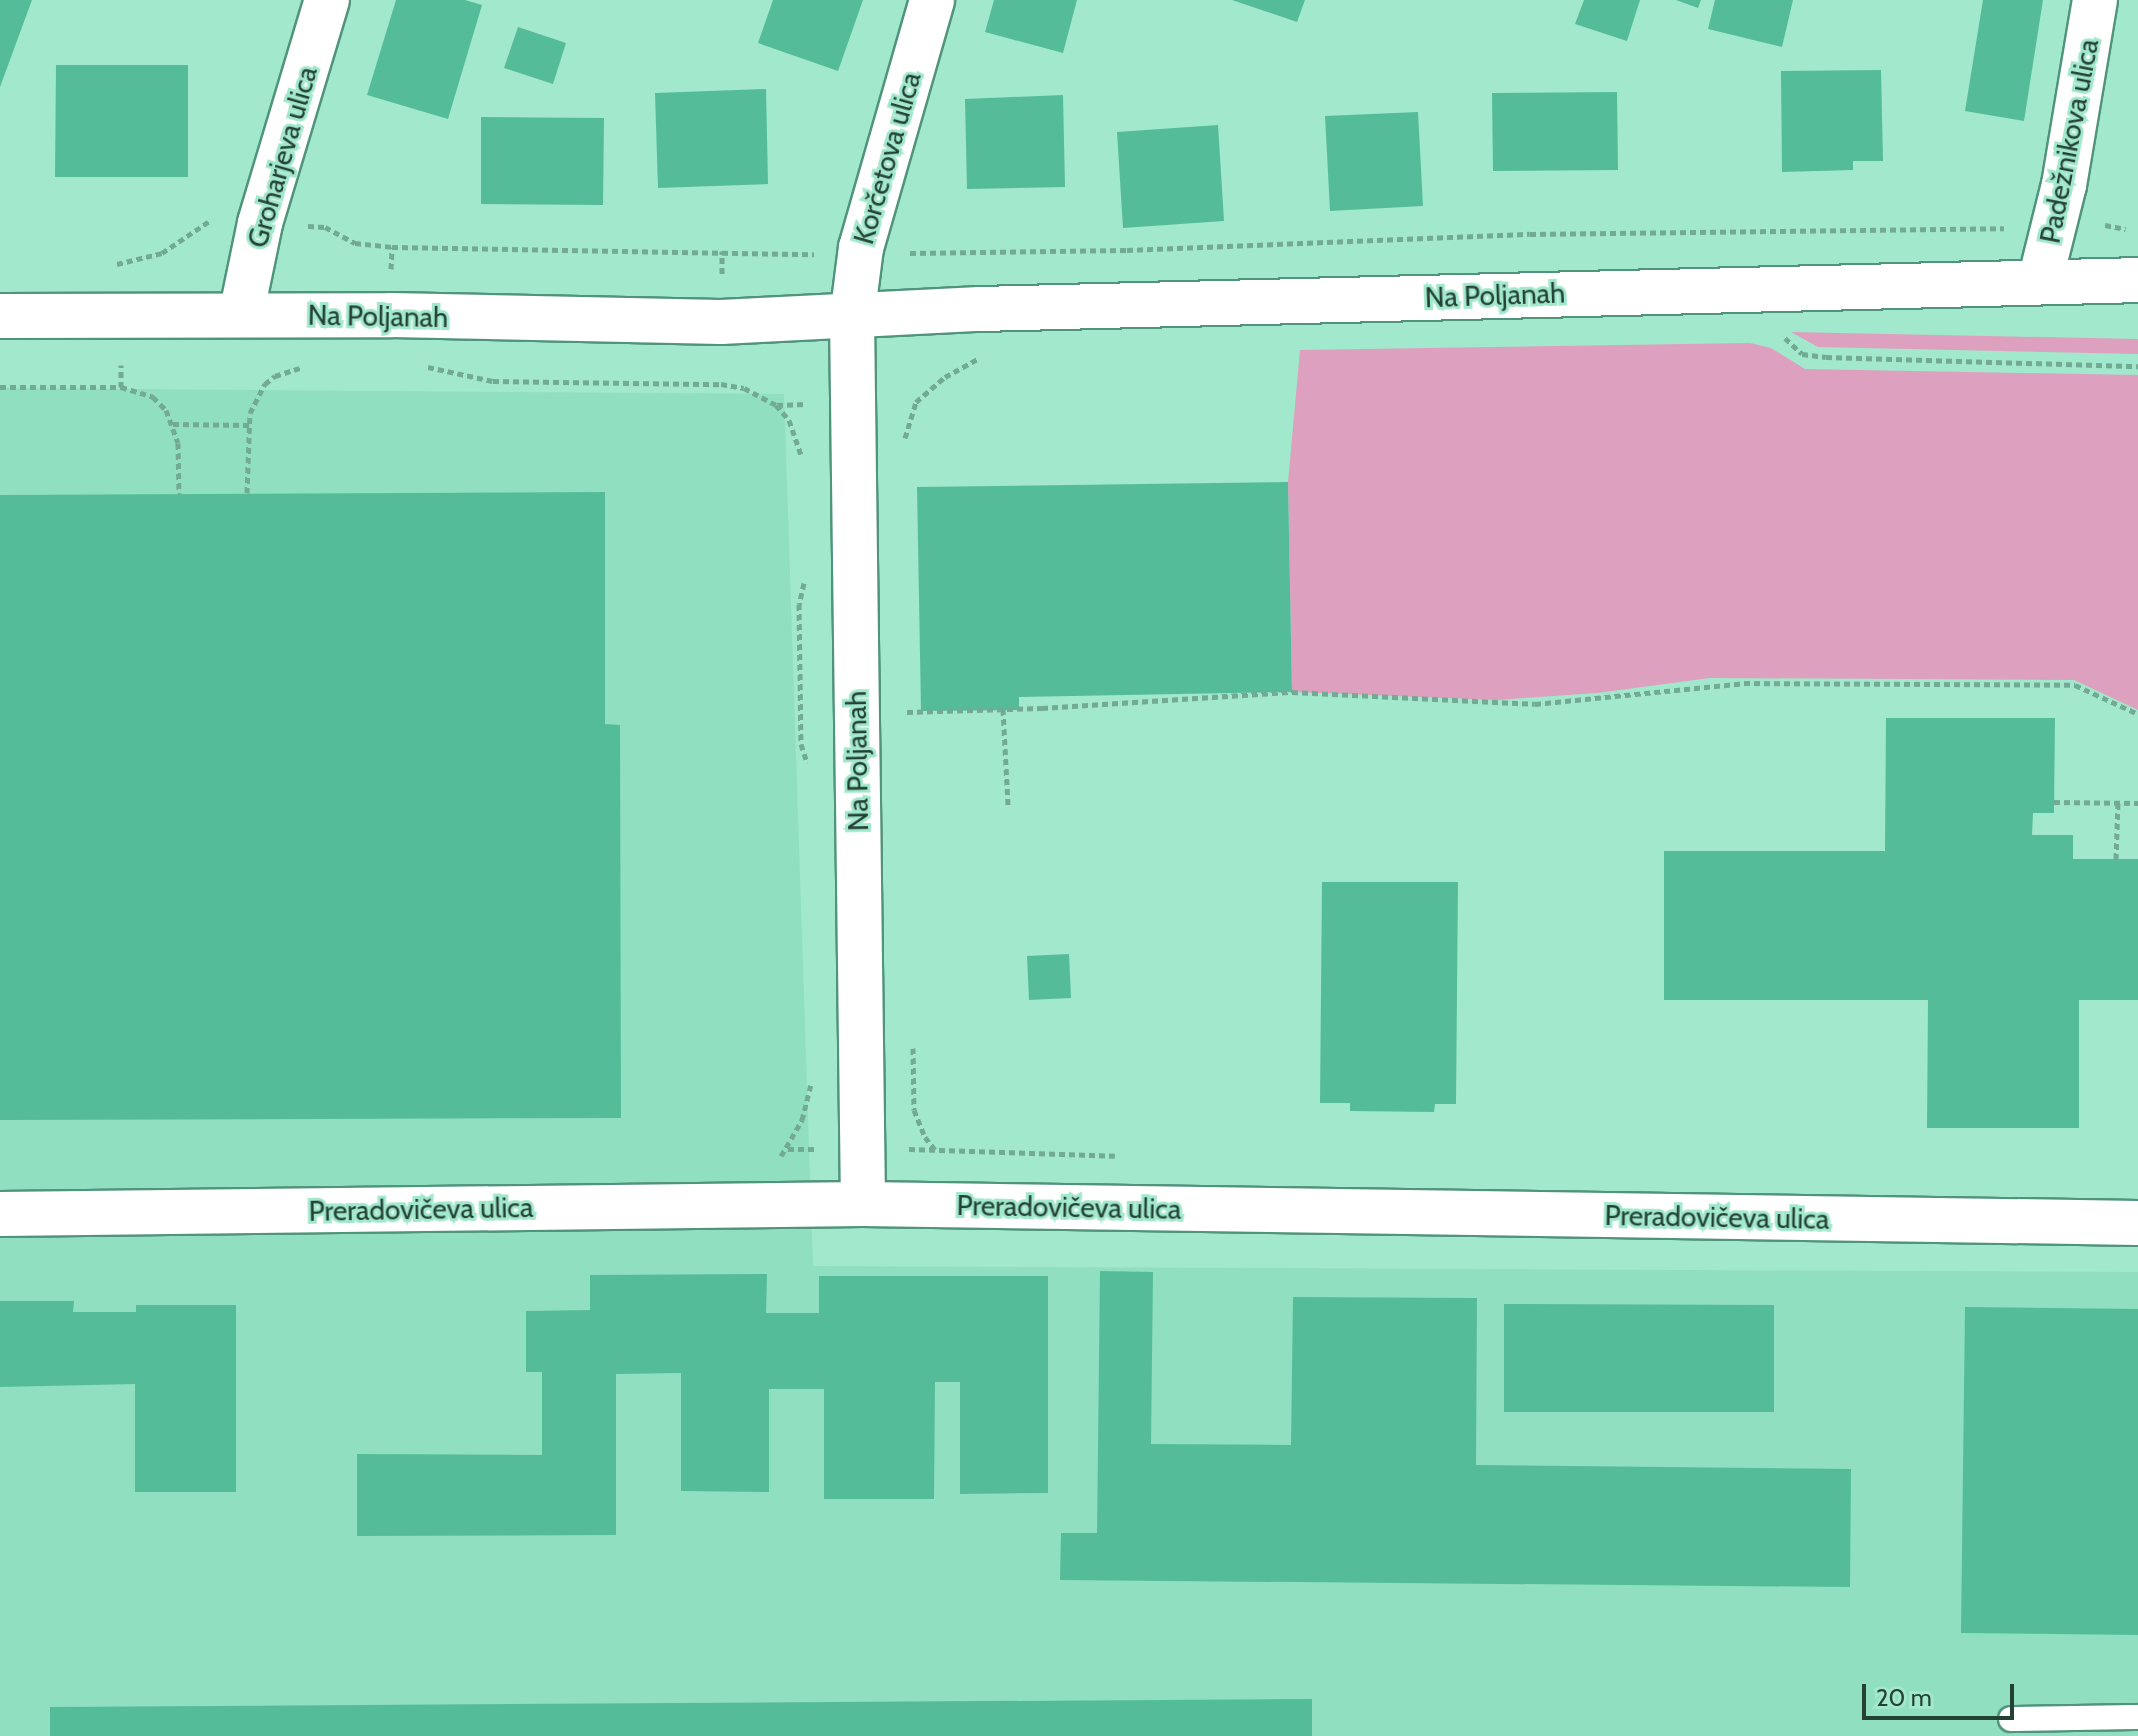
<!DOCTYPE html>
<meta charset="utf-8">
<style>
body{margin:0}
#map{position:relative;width:2138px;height:1736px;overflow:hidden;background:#a2e8cc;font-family:Cabin,sans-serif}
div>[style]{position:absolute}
.built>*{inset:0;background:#90dfc0}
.green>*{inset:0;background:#dda0be}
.building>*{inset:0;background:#55bc99}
.path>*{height:5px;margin-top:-2.5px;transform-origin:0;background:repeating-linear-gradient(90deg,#73aa94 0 6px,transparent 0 10px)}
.roads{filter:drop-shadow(2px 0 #50947b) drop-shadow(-2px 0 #50947b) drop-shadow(0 2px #50947b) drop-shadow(0 -2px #50947b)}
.lane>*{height:24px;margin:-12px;padding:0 12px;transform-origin:12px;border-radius:12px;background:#fff}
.street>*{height:44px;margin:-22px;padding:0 22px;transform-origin:22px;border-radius:22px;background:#fff}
.secondary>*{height:44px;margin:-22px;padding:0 22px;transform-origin:22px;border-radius:22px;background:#fff}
span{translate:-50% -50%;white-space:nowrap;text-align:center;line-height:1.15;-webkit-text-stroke:6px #a2e8cc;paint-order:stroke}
.street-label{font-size:28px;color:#244136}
.scale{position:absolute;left:1862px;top:1684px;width:152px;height:36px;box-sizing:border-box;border:4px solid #244136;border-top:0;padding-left:10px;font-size:24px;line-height:28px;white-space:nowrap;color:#244136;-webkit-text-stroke:6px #a2e8cc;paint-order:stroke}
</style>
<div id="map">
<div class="built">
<i style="clip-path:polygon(0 388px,784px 394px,813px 1266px,2138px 1272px,2138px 1736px,0 1736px)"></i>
</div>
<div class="green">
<i style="clip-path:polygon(1791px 332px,2138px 339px,2138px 354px,1818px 347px)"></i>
<i style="clip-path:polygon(1750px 343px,1771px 348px,1805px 369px,2138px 375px,2138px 710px,2074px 680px,1710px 678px,1597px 693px,1497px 700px,1292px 692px,1288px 482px,1300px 350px)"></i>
</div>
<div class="building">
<i style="clip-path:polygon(0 0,32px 0,0 87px)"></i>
<i style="clip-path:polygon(396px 0,465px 0,482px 5px,448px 119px,367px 95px)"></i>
<i style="clip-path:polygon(773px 0,863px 0,838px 71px,758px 43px)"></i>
<i style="clip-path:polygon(994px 0,1077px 0,1063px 53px,985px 32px)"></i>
<i style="clip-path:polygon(1232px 0,1305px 0,1297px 22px)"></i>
<i style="clip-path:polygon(1584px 0,1640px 0,1627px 41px,1575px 24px)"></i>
<i style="clip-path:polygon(1676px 0,1701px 0,1698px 8px)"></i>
<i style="clip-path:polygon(1715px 0,1793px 0,1782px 47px,1708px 29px)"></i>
<i style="clip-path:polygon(1983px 0,2043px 0,2024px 121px,1965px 111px)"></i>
<i style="clip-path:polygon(518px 27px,566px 43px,553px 84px,504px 68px)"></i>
<i style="clip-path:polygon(56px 65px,188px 65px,188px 177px,55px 177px)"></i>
<i style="clip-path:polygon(1881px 70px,1883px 161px,1853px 161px,1853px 170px,1782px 172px,1781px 71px)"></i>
<i style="clip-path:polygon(766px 89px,768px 184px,658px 188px,655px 93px)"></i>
<i style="clip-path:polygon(1617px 92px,1618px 170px,1493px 171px,1492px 93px)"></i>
<i style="clip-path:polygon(1063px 95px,1065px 187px,967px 189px,965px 99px)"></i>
<i style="clip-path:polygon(1418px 112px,1423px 206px,1330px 211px,1325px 116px)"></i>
<i style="clip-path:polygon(481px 117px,604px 118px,603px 205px,481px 204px)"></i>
<i style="clip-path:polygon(1218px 125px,1224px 221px,1123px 228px,1117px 132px)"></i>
<i style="clip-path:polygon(1288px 482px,1292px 692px,1019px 697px,1019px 710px,921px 711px,917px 487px)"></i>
<i style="clip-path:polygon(605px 492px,605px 724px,620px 725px,621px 1118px,0 1120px,0 495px)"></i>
<i style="clip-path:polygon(1886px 718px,2055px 718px,2054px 813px,2033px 813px,2032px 835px,2073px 835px,2073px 859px,2138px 859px,2138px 1000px,2079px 1000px,2079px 1128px,1927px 1128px,1928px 1000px,1664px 1000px,1664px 851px,1885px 851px)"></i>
<i style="clip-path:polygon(1322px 882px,1458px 882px,1456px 1104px,1435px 1104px,1434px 1112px,1350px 1111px,1350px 1103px,1320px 1103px)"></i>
<i style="clip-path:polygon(1069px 954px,1071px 998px,1029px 1000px,1027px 956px)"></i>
<i style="clip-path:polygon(1100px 1271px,1153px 1272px,1151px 1444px,1291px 1445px,1293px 1297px,1477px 1298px,1476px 1465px,1851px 1469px,1850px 1587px,1060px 1580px,1061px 1533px,1097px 1533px)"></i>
<i style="clip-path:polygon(767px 1274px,766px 1313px,819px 1313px,819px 1276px,1048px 1276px,1048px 1493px,960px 1494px,960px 1382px,935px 1382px,934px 1499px,824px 1499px,824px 1389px,769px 1389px,769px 1492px,681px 1491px,681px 1373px,616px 1374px,616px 1535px,357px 1536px,357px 1454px,542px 1455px,542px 1372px,526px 1372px,526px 1311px,590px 1310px,590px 1275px)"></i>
<i style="clip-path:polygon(0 1301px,74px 1301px,73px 1312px,136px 1312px,136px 1305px,236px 1305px,236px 1492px,135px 1492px,135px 1384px,0 1387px)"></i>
<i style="clip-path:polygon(1504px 1304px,1774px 1305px,1774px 1412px,1504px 1412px)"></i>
<i style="clip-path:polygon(1965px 1307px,2138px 1309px,2138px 1635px,1961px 1633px)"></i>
<i style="clip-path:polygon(1312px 1699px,1312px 1736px,50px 1736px,50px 1707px)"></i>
</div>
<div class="path">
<i style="left:2105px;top:225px;width:21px;rotate:11deg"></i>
<i style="left:308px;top:226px;width:17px;rotate:3deg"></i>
<i style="left:325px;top:227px;width:34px;rotate:28deg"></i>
<i style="left:355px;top:243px;width:37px;rotate:6deg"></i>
<i style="left:392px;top:247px;width:422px;rotate:1deg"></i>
<i style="left:910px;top:253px;width:217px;rotate:-0.8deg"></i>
<i style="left:1127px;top:250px;width:403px;rotate:-2.3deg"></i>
<i style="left:1530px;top:234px;width:474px;rotate:-0.7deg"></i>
<i style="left:117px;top:264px;width:46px;rotate:-13.7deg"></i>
<i style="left:162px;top:253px;width:59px;rotate:-34deg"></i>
<i style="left:391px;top:269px;width:22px;rotate:-87deg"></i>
<i style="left:722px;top:274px;width:23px;rotate:-90deg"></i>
<i style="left:1785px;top:338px;width:23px;rotate:43deg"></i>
<i style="left:1802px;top:354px;width:24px;rotate:7deg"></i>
<i style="left:1826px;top:357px;width:312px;rotate:1.7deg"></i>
<i style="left:428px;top:367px;width:66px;rotate:12.2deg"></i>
<i style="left:493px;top:381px;width:228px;rotate:0.8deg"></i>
<i style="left:721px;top:384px;width:23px;rotate:10deg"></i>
<i style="left:744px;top:388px;width:36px;rotate:28deg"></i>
<i style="left:776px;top:405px;width:20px;rotate:49deg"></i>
<i style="left:789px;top:420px;width:39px;rotate:71deg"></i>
<i style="left:0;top:387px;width:121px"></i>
<i style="left:121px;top:387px;width:34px;rotate:17deg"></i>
<i style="left:153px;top:397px;width:18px;rotate:45deg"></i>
<i style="left:166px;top:410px;width:35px;rotate:70deg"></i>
<i style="left:178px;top:443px;width:51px;rotate:88.9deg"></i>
<i style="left:121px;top:387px;width:22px;rotate:-90deg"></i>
<i style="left:777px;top:405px;width:30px;rotate:-2deg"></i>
<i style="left:173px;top:424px;width:76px;rotate:0.8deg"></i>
<i style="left:905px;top:438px;width:38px;rotate:-73deg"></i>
<i style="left:916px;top:402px;width:38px;rotate:-41deg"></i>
<i style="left:945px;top:377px;width:38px;rotate:-29deg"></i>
<i style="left:247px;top:493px;width:80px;rotate:-87.9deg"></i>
<i style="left:250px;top:413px;width:33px;rotate:-63deg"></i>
<i style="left:265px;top:384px;width:13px;rotate:-39deg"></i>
<i style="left:275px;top:376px;width:28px;rotate:-18deg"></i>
<i style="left:804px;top:583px;width:22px;rotate:103deg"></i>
<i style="left:799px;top:604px;width:140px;rotate:89.2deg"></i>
<i style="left:801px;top:744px;width:20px;rotate:72deg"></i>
<i style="left:1003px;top:709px;width:96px;rotate:87deg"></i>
<i style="left:907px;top:712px;width:135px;rotate:-1.7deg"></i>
<i style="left:1042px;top:708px;width:251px;rotate:-3.7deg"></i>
<i style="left:1292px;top:692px;width:243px;rotate:2.8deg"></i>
<i style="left:1535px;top:704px;width:210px;rotate:-5.7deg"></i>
<i style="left:1744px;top:683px;width:331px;rotate:0.3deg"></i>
<i style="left:2075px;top:685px;width:69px;rotate:24.7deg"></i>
<i style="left:2054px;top:802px;width:84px;rotate:0.7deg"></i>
<i style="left:2116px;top:859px;width:56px;rotate:-88deg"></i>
<i style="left:913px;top:1048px;width:62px;rotate:89.1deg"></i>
<i style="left:914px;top:1110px;width:29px;rotate:68deg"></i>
<i style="left:925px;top:1137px;width:16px;rotate:52deg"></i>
<i style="left:788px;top:1149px;width:27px"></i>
<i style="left:909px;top:1149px;width:206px;rotate:1.9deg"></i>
<i style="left:781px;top:1156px;width:42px;rotate:-59.7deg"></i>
<i style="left:802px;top:1120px;width:36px;rotate:-76deg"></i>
</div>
<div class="roads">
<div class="lane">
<i style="left:2011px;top:1719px;width:127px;rotate:-0.9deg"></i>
</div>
<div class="street">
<i style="left:2040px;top:281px;width:99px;rotate:-76deg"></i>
<i style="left:2064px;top:185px;width:188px;rotate:-80.5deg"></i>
<i style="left:241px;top:315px;width:94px;rotate:-78.3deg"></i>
<i style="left:260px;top:223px;width:233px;rotate:-73.3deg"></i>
<i style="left:863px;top:1204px;width:886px;rotate:-90.71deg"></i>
<i style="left:852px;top:318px;width:71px;rotate:-82.7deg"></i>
<i style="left:861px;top:248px;width:258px;rotate:-74deg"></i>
<i style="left:0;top:1214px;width:863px;rotate:-0.66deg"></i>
<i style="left:863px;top:1204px;width:1275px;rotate:0.85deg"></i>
</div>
<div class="secondary">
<i style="left:0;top:316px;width:391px;rotate:-0.1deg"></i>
<i style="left:391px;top:315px;width:330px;rotate:1.2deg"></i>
<i style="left:721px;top:322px;width:259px;rotate:-2.9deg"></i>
<i style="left:980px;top:309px;width:1158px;rotate:-1.43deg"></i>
</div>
</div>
<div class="street-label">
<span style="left:2069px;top:141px;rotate:-79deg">Padežnikova ulica</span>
<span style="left:282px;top:157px;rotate:-74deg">Groharjeva ulica</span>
<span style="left:887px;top:158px;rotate:-74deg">Korčetova ulica</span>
<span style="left:1495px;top:295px;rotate:-2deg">Na Poljanah</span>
<span style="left:378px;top:316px;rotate:1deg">Na Poljanah</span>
<span style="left:857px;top:761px;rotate:-91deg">Na Poljanah</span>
<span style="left:1069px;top:1207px;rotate:1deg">Preradovičeva ulica</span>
<span style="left:421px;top:1209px;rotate:-1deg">Preradovičeva ulica</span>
<span style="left:1717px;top:1217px;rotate:1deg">Preradovičeva ulica</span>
</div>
<div class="scale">20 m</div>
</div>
